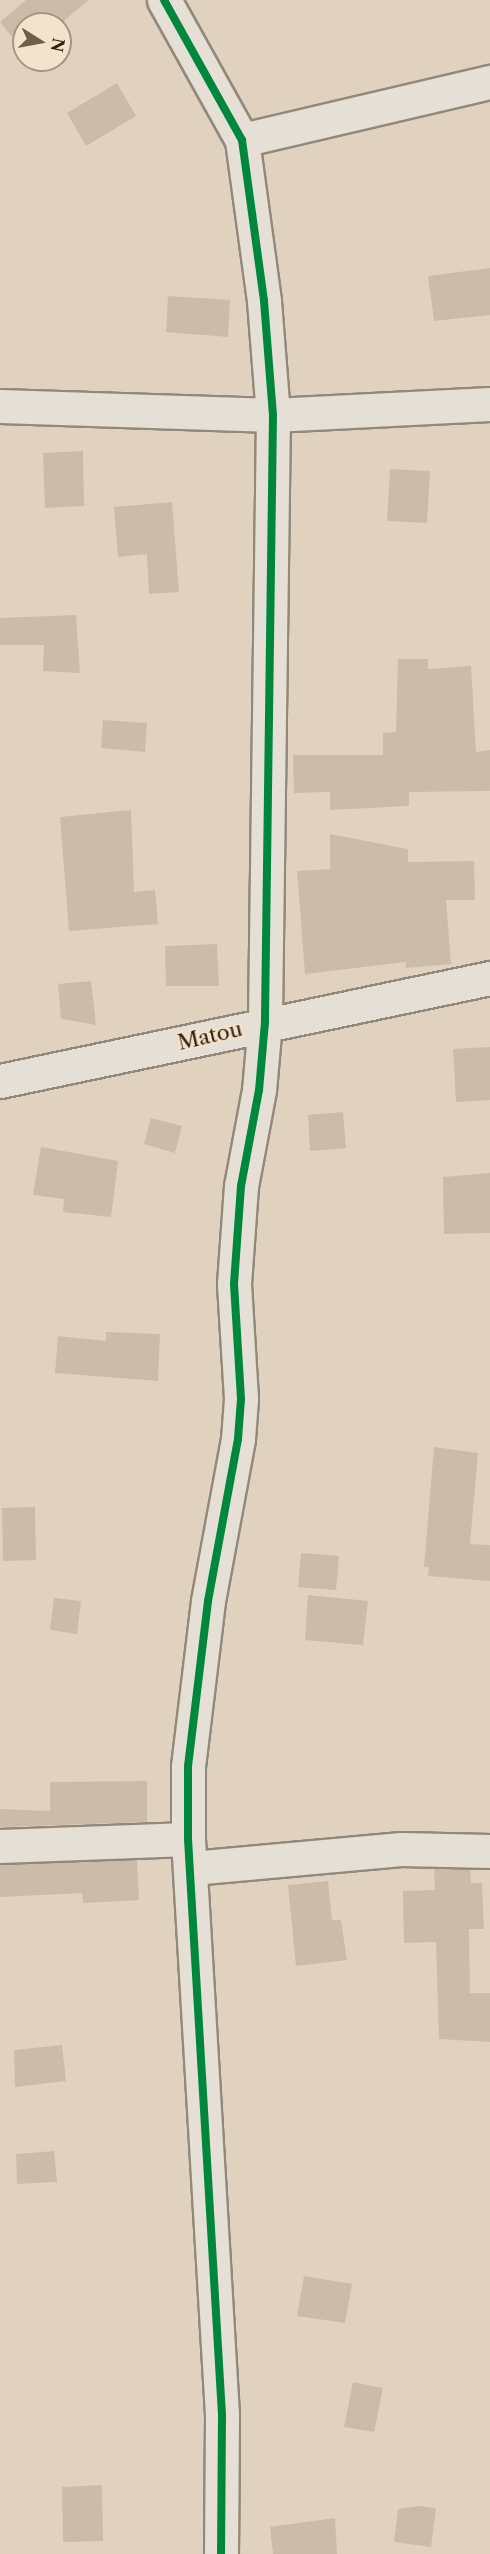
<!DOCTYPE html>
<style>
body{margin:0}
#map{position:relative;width:490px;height:2554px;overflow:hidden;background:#e0d2be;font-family:"Libre Caslon Text",serif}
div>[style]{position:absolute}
.building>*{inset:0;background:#cdbba9}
.roads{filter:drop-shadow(2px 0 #92887b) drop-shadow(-2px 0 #92887b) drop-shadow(0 2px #92887b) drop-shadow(0 -2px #92887b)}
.minor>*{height:33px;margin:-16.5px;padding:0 16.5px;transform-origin:16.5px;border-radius:16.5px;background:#e6dfd5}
.cycleway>*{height:8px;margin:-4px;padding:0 4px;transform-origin:4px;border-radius:4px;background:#00873e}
span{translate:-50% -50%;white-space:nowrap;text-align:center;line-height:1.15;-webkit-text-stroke:4.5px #f4e3cc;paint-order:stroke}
.street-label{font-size:21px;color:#32200f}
.north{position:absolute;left:12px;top:12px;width:60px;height:60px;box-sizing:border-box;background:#f4e3cc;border:2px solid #a69580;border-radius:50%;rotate:101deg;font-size:16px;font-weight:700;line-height:24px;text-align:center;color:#32200f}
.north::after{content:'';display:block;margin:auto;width:21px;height:27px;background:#6f5e4c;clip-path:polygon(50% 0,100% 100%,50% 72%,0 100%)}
</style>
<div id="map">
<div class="building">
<i style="clip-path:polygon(26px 0,89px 0,60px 24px,24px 24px,24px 52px,0 22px)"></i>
<i style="clip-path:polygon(117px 83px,136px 116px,86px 146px,67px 113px)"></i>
<i style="clip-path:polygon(490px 268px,490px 315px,434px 321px,428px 276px)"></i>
<i style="clip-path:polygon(168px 296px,230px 300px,228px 337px,166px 332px)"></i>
<i style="clip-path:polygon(83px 451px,84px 506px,45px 508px,43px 453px)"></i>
<i style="clip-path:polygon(390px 469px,430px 471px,427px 523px,387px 521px)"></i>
<i style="clip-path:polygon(172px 502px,179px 592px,149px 594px,147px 554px,118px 557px,114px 507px)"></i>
<i style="clip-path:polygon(76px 615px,80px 673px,43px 671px,44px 645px,0 645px,0 618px)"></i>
<i style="clip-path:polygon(398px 659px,428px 659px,428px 669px,471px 666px,476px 752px,490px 750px,490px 791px,409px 792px,409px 806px,330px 810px,330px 792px,294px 793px,293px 755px,383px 755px,383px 733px,396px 732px)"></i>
<i style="clip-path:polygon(103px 720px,147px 723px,145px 752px,101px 748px)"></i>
<i style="clip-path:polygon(131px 810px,134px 892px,155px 890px,158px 924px,69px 931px,60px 817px)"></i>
<i style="clip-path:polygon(330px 834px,408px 849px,408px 862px,474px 861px,475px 900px,446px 900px,451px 964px,406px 968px,406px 962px,305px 974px,297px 871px,330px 869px)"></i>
<i style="clip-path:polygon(217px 944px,219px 986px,166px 986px,165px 946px)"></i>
<i style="clip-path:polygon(91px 981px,96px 1025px,61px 1019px,58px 984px)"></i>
<i style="clip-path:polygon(490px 1047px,490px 1100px,456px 1102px,453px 1049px)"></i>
<i style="clip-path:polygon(343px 1112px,346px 1148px,310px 1151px,308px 1115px)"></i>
<i style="clip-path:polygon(151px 1118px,182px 1126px,175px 1153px,144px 1144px)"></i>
<i style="clip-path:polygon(41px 1147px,118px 1161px,111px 1217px,63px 1212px,64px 1199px,33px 1195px)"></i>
<i style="clip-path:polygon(490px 1173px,490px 1233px,444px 1234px,443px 1177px)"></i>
<i style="clip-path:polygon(106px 1332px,160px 1334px,158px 1381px,55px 1373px,58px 1336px,106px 1341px)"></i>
<i style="clip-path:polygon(434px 1447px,478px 1453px,470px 1544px,490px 1545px,490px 1581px,428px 1576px,429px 1567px,424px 1567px)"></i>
<i style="clip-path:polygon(35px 1507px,36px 1560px,3px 1561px,2px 1508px)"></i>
<i style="clip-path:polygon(301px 1553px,339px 1556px,336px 1590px,298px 1587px)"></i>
<i style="clip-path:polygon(308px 1595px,368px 1601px,363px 1645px,305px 1640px)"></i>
<i style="clip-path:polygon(54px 1598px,81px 1601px,77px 1634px,50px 1630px)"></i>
<i style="clip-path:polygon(147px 1781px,147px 1822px,0 1827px,0 1809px,50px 1811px,50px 1782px)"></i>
<i style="clip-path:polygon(137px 1860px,139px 1900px,83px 1903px,82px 1893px,0 1897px,0 1865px)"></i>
<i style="clip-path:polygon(434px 1868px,470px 1869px,471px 1883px,482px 1883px,484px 1929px,469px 1929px,470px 1993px,490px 1993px,490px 2042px,439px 2039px,436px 1942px,404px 1943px,403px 1891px,435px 1890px)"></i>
<i style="clip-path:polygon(328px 1881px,332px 1920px,341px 1920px,347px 1960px,296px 1966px,288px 1885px)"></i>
<i style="clip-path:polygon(62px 2045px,66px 2081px,15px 2087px,14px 2050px)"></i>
<i style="clip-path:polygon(54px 2151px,57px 2182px,17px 2184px,16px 2154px)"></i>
<i style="clip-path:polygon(304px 2276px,352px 2284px,345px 2323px,297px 2316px)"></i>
<i style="clip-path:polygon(353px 2382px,383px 2388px,374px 2432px,344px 2427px)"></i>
<i style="clip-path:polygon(102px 2485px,103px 2541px,63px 2542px,62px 2487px)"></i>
<i style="clip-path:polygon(419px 2506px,436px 2508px,431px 2547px,394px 2542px,398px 2509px)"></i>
<i style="clip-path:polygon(335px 2518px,337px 2554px,273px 2554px,270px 2527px)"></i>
</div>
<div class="roads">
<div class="minor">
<i style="left:164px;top:0;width:160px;rotate:60.9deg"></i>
<i style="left:242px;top:140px;width:162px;rotate:82.2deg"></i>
<i style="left:264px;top:301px;width:114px;rotate:85.5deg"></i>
<i style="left:273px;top:415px;width:607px;rotate:90.76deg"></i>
<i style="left:265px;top:1022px;width:68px;rotate:95deg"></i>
<i style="left:259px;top:1090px;width:98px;rotate:100.6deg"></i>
<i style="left:241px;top:1186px;width:98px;rotate:94.1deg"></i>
<i style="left:234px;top:1284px;width:115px;rotate:86.5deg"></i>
<i style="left:241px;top:1399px;width:40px;rotate:94.3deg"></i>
<i style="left:238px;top:1439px;width:165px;rotate:100.5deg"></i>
<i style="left:208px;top:1601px;width:167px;rotate:96.9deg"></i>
<i style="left:188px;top:1767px;width:72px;rotate:90deg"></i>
<i style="left:188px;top:1839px;width:577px;rotate:86.62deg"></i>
<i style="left:222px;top:2415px;width:139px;rotate:90.4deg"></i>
<i style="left:242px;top:140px;width:255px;rotate:-13.2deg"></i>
<i style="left:0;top:406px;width:273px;rotate:1.9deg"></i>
<i style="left:273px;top:415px;width:217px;rotate:-2.9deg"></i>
<i style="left:0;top:1081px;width:501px;rotate:-11.87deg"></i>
<i style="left:0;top:1846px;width:188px;rotate:-2.1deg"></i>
<i style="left:192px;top:1868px;width:210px;rotate:-5.2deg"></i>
<i style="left:401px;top:1849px;width:89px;rotate:1.3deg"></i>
</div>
</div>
<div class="cycleway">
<i style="left:164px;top:0;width:160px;rotate:60.9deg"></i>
<i style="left:242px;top:140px;width:162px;rotate:82.2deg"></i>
<i style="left:264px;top:301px;width:114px;rotate:85.5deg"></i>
<i style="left:273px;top:415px;width:607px;rotate:90.76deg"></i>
<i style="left:265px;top:1022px;width:68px;rotate:95deg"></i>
<i style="left:259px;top:1090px;width:98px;rotate:100.6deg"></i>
<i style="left:241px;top:1186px;width:98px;rotate:94.1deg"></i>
<i style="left:234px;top:1284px;width:115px;rotate:86.5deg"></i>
<i style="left:241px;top:1399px;width:40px;rotate:94.3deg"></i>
<i style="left:238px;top:1439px;width:165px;rotate:100.5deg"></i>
<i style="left:208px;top:1601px;width:167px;rotate:96.9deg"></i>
<i style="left:188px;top:1767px;width:72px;rotate:90deg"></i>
<i style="left:188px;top:1839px;width:577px;rotate:86.62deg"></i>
<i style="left:222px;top:2415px;width:139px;rotate:90.4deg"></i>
</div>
<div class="street-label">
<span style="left:210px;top:1036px;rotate:-13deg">Matou</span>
</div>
<div class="north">N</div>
</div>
